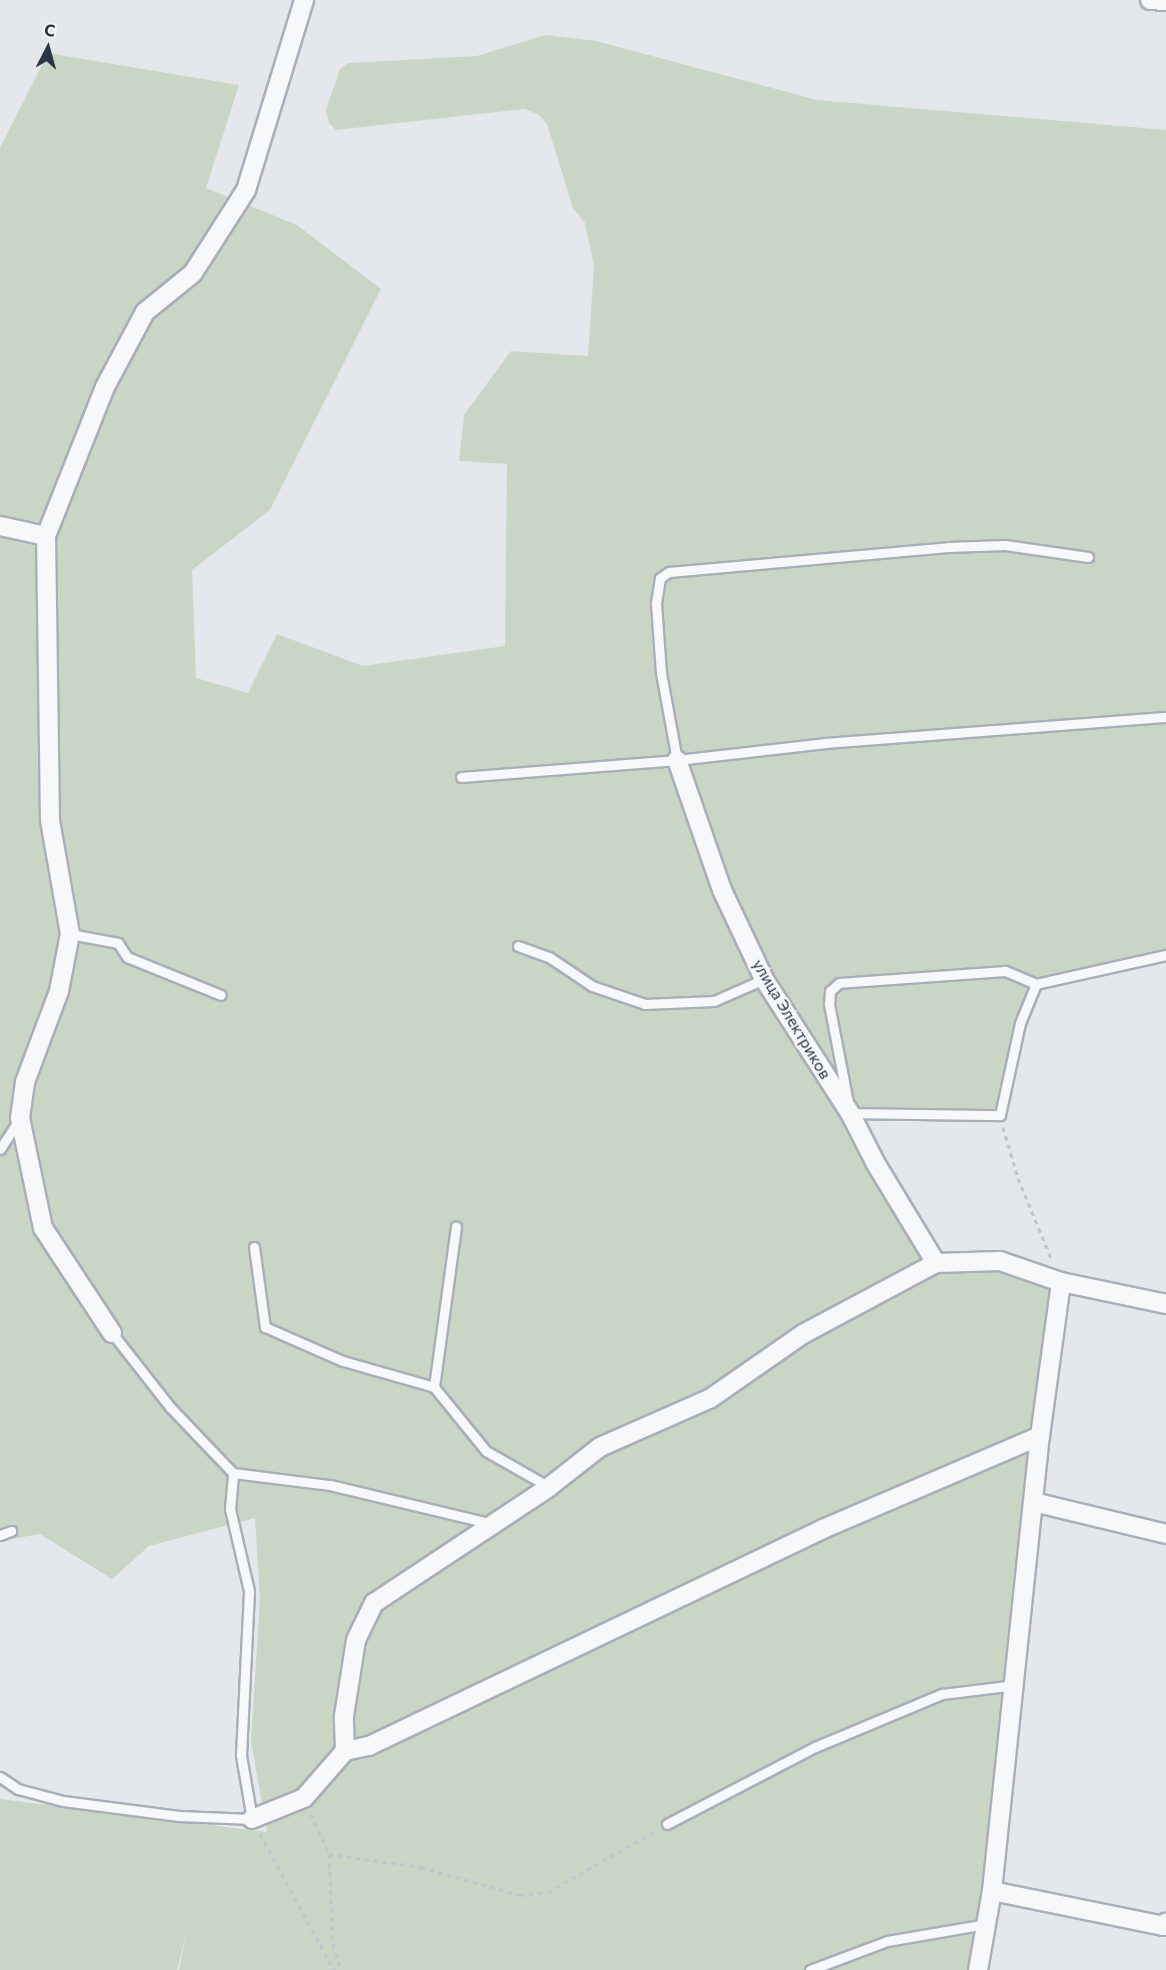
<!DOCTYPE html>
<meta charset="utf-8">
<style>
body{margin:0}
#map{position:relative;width:1166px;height:1970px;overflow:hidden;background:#e4e7ec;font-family:Commissioner,sans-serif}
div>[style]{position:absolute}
.green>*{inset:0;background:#c9d6c5}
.path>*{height:3px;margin-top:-1.5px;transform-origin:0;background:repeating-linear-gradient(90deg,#c2c5cb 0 4.5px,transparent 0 9px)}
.roads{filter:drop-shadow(2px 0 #a9aeb7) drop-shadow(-2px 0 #a9aeb7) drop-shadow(0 2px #a9aeb7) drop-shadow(0 -2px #a9aeb7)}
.service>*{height:9px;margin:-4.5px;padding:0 4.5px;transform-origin:4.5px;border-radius:4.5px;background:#f7f8fa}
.minor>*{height:18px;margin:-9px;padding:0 9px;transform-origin:9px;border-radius:9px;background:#f7f8fa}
span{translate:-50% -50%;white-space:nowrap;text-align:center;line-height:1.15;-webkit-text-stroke:4.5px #f4f6f9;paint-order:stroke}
.street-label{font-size:16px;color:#2b3445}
.north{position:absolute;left:18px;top:18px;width:60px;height:60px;-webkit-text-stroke:4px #f4f6f9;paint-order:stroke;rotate:6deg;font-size:16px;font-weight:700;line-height:24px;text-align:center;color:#2b3445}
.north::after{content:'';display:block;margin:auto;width:21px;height:27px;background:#2b3445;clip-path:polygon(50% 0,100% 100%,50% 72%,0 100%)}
</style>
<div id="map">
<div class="green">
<i style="clip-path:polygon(545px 35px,596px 41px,817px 100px,1166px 130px,1166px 955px,1036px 984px,1020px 1023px,1000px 1115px,851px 1113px,890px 1169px,936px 1263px,1000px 1261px,1061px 1282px,978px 1970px,179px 1970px,187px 1931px,177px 1970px,0 1970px,0 1799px,267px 1832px,251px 1741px,260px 1598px,255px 1518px,149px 1546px,112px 1579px,40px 1534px,0 1541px,0 148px,48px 53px,239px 85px,206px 188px,297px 225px,381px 289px,270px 510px,192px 570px,196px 678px,248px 693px,277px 634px,363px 666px,505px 646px,507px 464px,459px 461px,464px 415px,511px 351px,588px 356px,594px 266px,585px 223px,573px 208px,547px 124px,538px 114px,524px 109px,336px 130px,329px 123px,326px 110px,340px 69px,348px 63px,477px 56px)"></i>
</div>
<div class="path">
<i style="left:1003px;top:1127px;width:53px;rotate:73.6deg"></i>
<i style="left:1018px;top:1178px;width:87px;rotate:67.6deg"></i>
<i style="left:311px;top:1814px;width:44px;rotate:65.8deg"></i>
<i style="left:329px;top:1854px;width:93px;rotate:8deg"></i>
<i style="left:421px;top:1867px;width:103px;rotate:15.8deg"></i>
<i style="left:520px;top:1895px;width:28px;rotate:-6deg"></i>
<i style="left:548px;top:1892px;width:124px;rotate:-29.5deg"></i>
<i style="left:260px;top:1834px;width:155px;rotate:61.4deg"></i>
<i style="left:329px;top:1854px;width:90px;rotate:87.5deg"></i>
<i style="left:333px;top:1944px;width:27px;rotate:73deg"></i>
</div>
<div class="roads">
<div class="service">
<i style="left:677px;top:760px;width:88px;rotate:-100.4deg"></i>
<i style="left:661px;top:673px;width:70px;rotate:-94.1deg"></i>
<i style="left:656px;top:603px;width:25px;rotate:-81deg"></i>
<i style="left:660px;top:578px;width:11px;rotate:-34deg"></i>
<i style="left:669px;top:572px;width:280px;rotate:-5.1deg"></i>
<i style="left:948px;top:547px;width:57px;rotate:-2deg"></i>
<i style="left:1005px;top:545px;width:84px;rotate:8.2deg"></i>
<i style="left:461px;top:777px;width:217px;rotate:-4.5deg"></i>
<i style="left:677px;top:760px;width:150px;rotate:-6.5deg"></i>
<i style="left:826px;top:743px;width:341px;rotate:-4.4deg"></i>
<i style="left:70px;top:934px;width:49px;rotate:10.6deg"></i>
<i style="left:118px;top:943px;width:17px;rotate:57deg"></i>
<i style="left:127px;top:957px;width:101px;rotate:22deg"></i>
<i style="left:518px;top:946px;width:33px;rotate:20deg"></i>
<i style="left:549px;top:957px;width:52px;rotate:34deg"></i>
<i style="left:592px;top:986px;width:56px;rotate:18.8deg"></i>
<i style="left:645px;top:1004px;width:69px;rotate:-2.5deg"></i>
<i style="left:714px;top:1001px;width:55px;rotate:-23.7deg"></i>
<i style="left:1036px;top:984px;width:34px;rotate:-157deg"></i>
<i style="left:1005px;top:971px;width:166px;rotate:175.9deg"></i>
<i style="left:839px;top:983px;width:12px;rotate:138deg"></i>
<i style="left:830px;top:991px;width:13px;rotate:94deg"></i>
<i style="left:829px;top:1004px;width:111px;rotate:79.1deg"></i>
<i style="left:850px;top:1113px;width:150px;rotate:0.8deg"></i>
<i style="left:1000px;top:1115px;width:94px;rotate:-77.7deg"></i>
<i style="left:1020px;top:1023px;width:42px;rotate:-67.7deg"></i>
<i style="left:1036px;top:984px;width:133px;rotate:-12.6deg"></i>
<i style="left:0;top:1149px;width:35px;rotate:-57deg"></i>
<i style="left:254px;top:1247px;width:81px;rotate:82.2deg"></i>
<i style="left:265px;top:1327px;width:85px;rotate:23.6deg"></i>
<i style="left:343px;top:1361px;width:95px;rotate:15.9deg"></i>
<i style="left:434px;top:1387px;width:82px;rotate:50.9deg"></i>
<i style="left:486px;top:1451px;width:73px;rotate:29.7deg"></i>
<i style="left:434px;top:1387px;width:162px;rotate:-82.2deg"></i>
<i style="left:233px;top:1473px;width:98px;rotate:7.1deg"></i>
<i style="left:330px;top:1485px;width:167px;rotate:13.5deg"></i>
<i style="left:0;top:1535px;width:12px;rotate:-20deg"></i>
<i style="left:0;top:1777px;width:22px;rotate:34deg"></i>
<i style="left:18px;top:1789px;width:47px;rotate:14.9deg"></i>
<i style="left:63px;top:1801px;width:117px;rotate:7.4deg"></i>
<i style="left:179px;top:1816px;width:73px;rotate:2.4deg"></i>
<i style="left:252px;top:1819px;width:65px;rotate:-99.8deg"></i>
<i style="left:241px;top:1755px;width:164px;rotate:-87.2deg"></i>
<i style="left:249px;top:1591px;width:84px;rotate:-103deg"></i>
<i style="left:230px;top:1509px;width:36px;rotate:-85deg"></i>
<i style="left:233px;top:1473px;width:91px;rotate:-133.7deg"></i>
<i style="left:170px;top:1407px;width:94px;rotate:-128.1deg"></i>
<i style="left:667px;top:1824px;width:167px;rotate:-27.5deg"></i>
<i style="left:815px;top:1747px;width:138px;rotate:-22.7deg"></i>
<i style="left:942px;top:1694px;width:74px;rotate:-7deg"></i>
<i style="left:810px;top:1970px;width:82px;rotate:-20.6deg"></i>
<i style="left:887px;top:1941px;width:100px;rotate:-9.7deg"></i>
</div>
<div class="minor">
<i style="left:1150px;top:0;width:16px;rotate:4deg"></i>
<i style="left:0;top:526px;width:47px;rotate:12.3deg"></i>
<i style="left:677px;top:760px;width:138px;rotate:70.9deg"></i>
<i style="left:722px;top:890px;width:98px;rotate:64.7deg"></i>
<i style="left:764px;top:979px;width:159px;rotate:57.3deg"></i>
<i style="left:850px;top:1113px;width:57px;rotate:63deg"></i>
<i style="left:876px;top:1164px;width:116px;rotate:58.8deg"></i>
<i style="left:112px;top:1333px;width:126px;rotate:-123.3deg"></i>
<i style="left:43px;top:1228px;width:112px;rotate:-101.8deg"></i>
<i style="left:20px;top:1118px;width:36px;rotate:-82deg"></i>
<i style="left:25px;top:1082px;width:97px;rotate:-69.5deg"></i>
<i style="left:59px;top:991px;width:58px;rotate:-79.1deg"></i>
<i style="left:70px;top:934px;width:116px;rotate:-100deg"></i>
<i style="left:50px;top:820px;width:284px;rotate:-90.8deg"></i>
<i style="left:46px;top:536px;width:160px;rotate:-68.4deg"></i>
<i style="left:105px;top:387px;width:85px;rotate:-61.9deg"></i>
<i style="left:145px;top:312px;width:62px;rotate:-39.1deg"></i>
<i style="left:193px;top:273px;width:98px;rotate:-57.4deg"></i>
<i style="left:246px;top:190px;width:199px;rotate:-73deg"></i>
<i style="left:1034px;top:1502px;width:136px;rotate:13.6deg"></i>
<i style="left:345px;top:1751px;width:25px;rotate:-12deg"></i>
<i style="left:369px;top:1746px;width:503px;rotate:-25.55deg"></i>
<i style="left:823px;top:1529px;width:236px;rotate:-23.2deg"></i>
<i style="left:252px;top:1819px;width:56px;rotate:-22deg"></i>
<i style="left:304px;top:1798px;width:62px;rotate:-48.9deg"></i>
<i style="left:345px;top:1751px;width:35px;rotate:-92deg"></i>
<i style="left:344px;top:1716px;width:77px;rotate:-81deg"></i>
<i style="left:356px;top:1640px;width:41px;rotate:-64.1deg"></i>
<i style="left:374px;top:1603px;width:210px;rotate:-33.5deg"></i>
<i style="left:549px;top:1487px;width:65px;rotate:-38.1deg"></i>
<i style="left:600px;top:1447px;width:121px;rotate:-23.8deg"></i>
<i style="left:711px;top:1398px;width:112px;rotate:-34.8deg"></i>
<i style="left:803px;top:1334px;width:151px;rotate:-28.1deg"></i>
<i style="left:936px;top:1263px;width:64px;rotate:-1.8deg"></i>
<i style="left:1000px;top:1261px;width:65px;rotate:19deg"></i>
<i style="left:1061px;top:1282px;width:107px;rotate:11.8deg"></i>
<i style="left:992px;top:1891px;width:176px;rotate:11.5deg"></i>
<i style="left:1164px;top:1926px;width:4px;rotate:-63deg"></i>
<i style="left:978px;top:1970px;width:80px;rotate:-80deg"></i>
<i style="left:992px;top:1891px;width:458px;rotate:-84deg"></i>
<i style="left:1040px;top:1436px;width:155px;rotate:-82.2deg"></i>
</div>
</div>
<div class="street-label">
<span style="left:792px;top:1019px;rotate:59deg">улица Электриков</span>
</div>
<div class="north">С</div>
</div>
